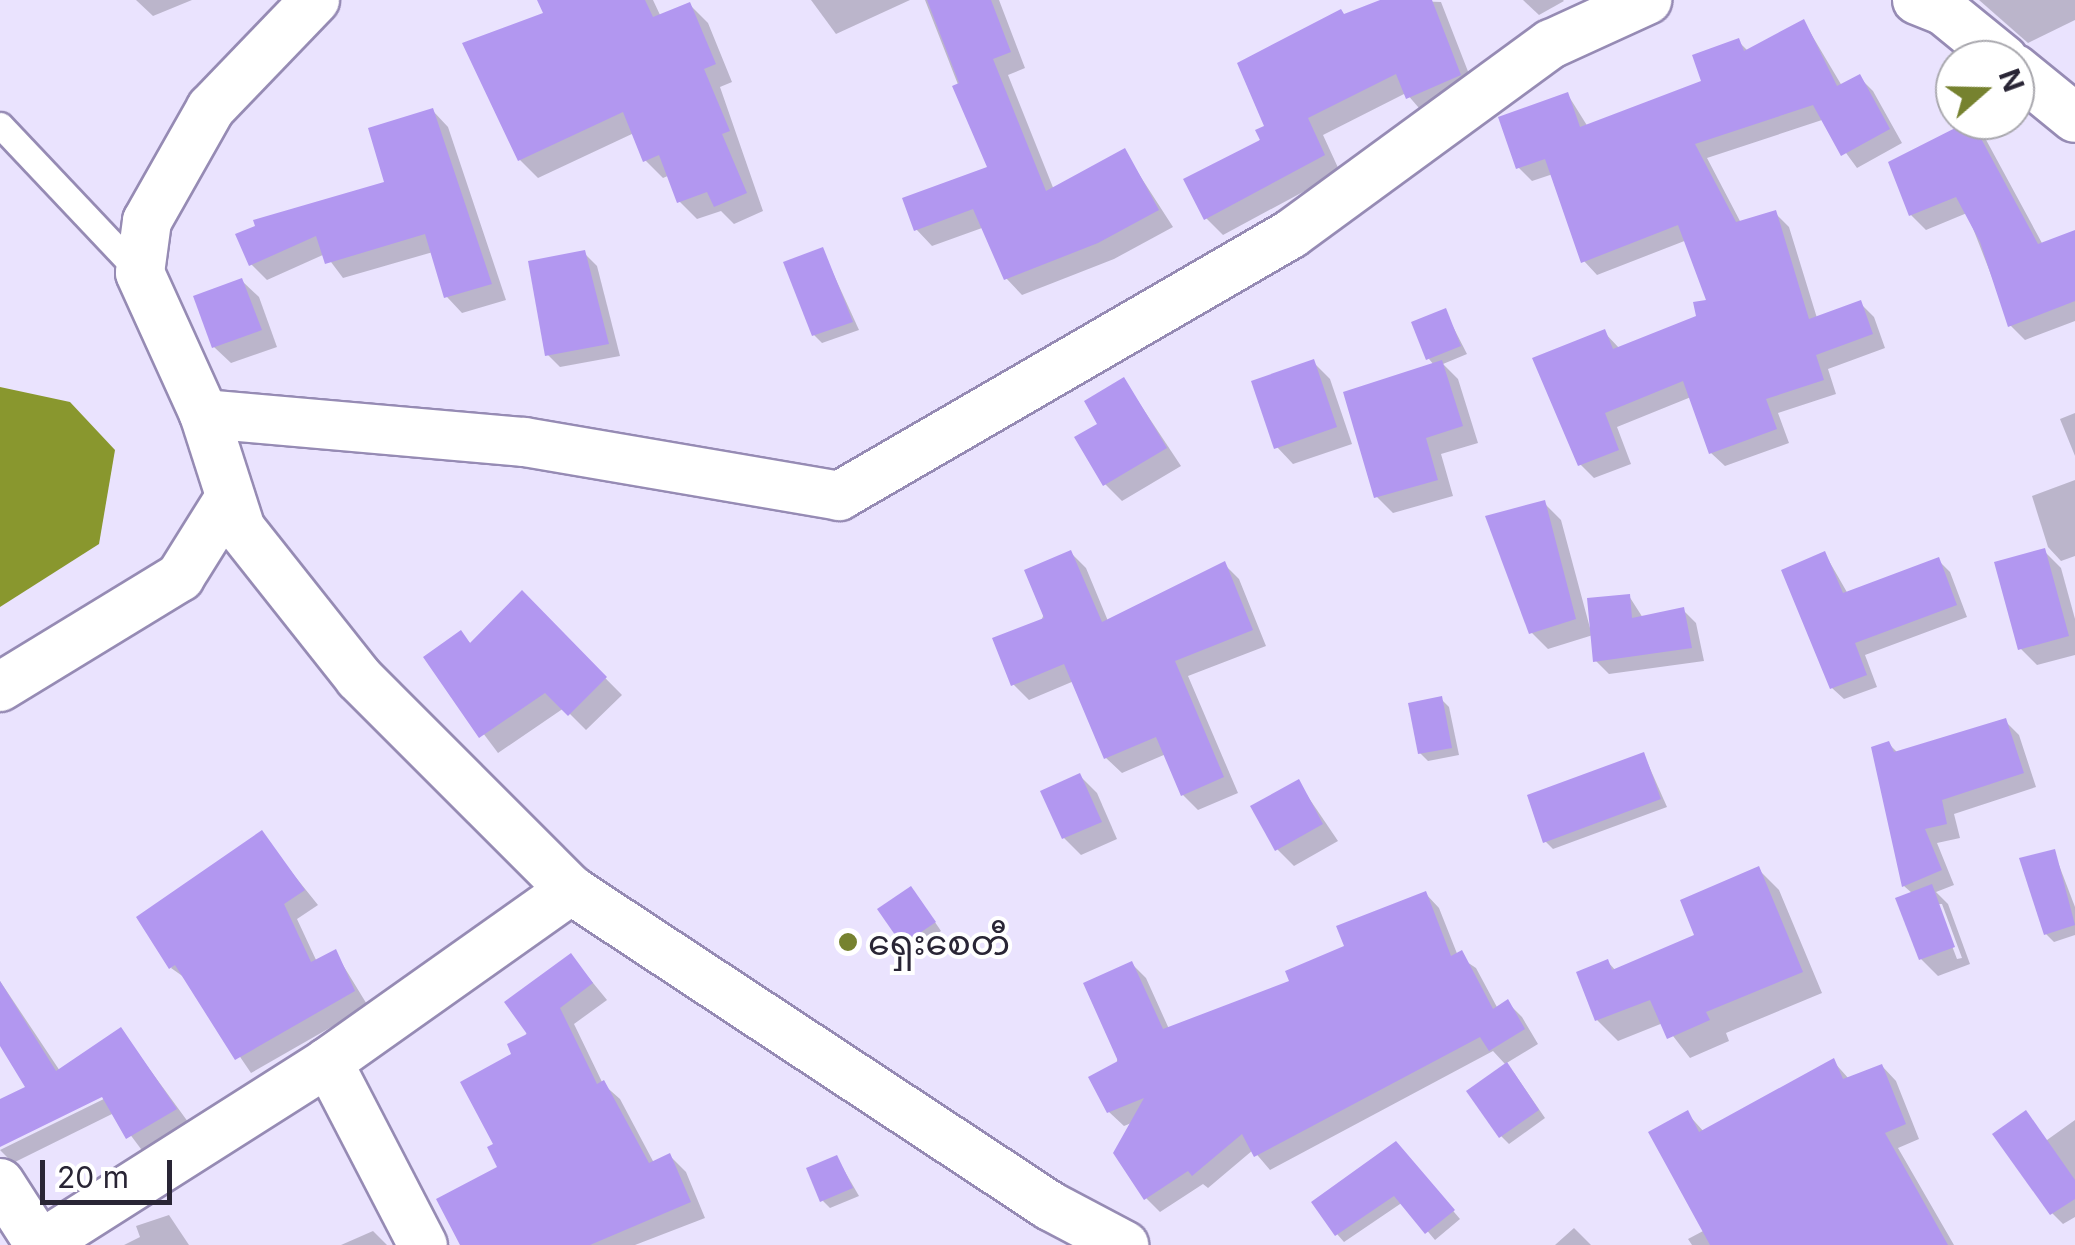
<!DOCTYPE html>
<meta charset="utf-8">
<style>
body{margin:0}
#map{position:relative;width:2075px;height:1245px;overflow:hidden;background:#eae3fe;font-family:Inter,"Noto Sans Myanmar",sans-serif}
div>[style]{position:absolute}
.water>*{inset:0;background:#89972e}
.shadow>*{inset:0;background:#0003}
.building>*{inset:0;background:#b297f0}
.roads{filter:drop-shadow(2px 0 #968bb4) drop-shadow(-2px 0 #968bb4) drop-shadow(0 2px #968bb4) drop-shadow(0 -2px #968bb4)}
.service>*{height:25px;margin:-12.5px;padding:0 12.5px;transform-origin:12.5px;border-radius:12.5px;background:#fff}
.minor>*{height:48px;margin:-24px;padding:0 24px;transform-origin:24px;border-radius:24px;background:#fff}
.dots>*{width:28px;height:28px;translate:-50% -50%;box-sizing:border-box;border:5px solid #fff;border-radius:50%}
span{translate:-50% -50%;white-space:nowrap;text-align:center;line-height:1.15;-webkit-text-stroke:8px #fff;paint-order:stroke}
.poi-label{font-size:35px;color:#292535}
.left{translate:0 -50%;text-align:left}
.north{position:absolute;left:1935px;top:40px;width:100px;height:100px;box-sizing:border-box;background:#fff;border:2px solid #a9a8ae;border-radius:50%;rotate:70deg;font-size:28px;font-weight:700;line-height:40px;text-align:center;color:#292535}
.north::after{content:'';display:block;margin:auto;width:35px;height:45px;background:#76822f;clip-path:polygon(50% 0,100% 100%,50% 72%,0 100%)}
.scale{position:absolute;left:40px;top:1160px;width:132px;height:45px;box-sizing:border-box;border:5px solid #292535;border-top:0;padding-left:12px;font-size:30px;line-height:35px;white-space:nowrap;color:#292535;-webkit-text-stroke:8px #fff;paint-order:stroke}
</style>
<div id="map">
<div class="water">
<i style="clip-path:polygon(0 387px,70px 402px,115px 450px,99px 544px,0 607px)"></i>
</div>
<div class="shadow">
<i style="clip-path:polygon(136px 0,192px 0,153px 16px)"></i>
<i style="clip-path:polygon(539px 0,653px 0,661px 17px,690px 5px,708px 23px,732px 82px,720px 87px,763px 211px,734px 224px,721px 211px,697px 219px,679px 201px,670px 175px,663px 178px,645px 160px,634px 133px,538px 178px,520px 160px,465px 45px,546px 14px)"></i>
<i style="clip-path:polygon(811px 0,910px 0,836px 34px)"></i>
<i style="clip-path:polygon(925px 0,999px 0,1025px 68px,1008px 75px,1054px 190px,1124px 151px,1173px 227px,1114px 259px,1022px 295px,1006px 278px,982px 228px,932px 246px,916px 229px,991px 169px)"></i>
<i style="clip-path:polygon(1387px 0,1441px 2px,1476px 92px,1425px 115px,1406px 93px,1323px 135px,1340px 172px,1223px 235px,1206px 218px,1345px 16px)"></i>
<i style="clip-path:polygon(1523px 0,1563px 0,1564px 1px,1539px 15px)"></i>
<i style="clip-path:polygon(1979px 0,2075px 0,2075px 20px,2028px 43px)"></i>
<i style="clip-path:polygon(1804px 22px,1842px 86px,1859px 77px,1873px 91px,1902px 143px,1857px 168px,1822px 120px,1707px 158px,1741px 223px,1775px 213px,1789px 227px,1817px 318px,1860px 303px,1874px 317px,1885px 348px,1828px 369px,1836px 394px,1778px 413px,1789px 443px,1725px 466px,1711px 453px,1691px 397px,1617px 427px,1631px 464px,1594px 478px,1580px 464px,1604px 332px,1620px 349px,1699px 317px,1709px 302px,1687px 240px,1597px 275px,1584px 261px,1553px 174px,1532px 181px,1518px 167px,1568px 95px,1588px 127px,1704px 82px,1738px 41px,1748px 51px)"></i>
<i style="clip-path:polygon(433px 111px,448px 127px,506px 300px,462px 313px,447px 297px,433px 252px,343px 278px,325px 254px,267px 280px,251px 264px,258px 227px,387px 184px)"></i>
<i style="clip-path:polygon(1969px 121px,1984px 136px,2043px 245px,2075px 233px,2075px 321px,2025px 340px,2011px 326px,1967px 213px,1926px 230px,1911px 215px)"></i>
<i style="clip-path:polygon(822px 249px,859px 330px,822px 343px,814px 335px)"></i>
<i style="clip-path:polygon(584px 253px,597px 266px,620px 356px,560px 367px,547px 354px)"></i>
<i style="clip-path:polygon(242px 281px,259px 297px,277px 347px,231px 363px,214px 347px)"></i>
<i style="clip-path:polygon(1445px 311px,1467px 354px,1443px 364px,1458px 379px,1478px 443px,1441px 454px,1453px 496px,1393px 513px,1376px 496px,1434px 365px,1429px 359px)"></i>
<i style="clip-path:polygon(1313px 362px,1330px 379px,1352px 444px,1293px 464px,1277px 447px)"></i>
<i style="clip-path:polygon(1124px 380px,1181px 466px,1122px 501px,1105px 484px,1101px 425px)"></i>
<i style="clip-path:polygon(2075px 413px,2075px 456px,2060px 419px)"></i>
<i style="clip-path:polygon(2075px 480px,2075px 556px,2061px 561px,2048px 547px,2032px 496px)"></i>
<i style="clip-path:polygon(1544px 503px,1561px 520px,1590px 628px,1629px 596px,1643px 618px,1683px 610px,1696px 623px,1704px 661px,1609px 674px,1596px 661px,1593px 635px,1548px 649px,1531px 632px,1488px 518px)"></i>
<i style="clip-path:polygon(2044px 551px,2061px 568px,2075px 619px,2075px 655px,2037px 665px,2020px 648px)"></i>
<i style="clip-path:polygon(1071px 553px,1086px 568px,1108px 621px,1224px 564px,1239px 579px,1266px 646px,1188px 676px,1238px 793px,1198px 810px,1183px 795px,1166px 754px,1122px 773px,1106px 758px,1074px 681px,1029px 700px,1013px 684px)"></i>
<i style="clip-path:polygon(1825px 554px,1848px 594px,1938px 560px,1950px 572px,1967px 617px,1865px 655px,1877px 687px,1844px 699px,1832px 688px)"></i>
<i style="clip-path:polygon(522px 594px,622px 695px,586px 730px,564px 708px,498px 753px,426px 657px,461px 634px,472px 645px)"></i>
<i style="clip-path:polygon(1441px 699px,1449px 707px,1459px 755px,1428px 761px,1420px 753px)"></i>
<i style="clip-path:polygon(evenodd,2005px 721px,2019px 735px,2036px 787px,1954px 814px,1960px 838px,1937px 843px,1954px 885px,1936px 892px,1948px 904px,1970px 964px,1938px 976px,1921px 959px,1913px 894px,1904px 886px,1889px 744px,1898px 753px,2005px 721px,1936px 904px,1942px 904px,1962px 958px,1957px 959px,1936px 904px)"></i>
<i style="clip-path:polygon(1644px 755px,1667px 807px,1553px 849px,1545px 841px)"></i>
<i style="clip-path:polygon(1080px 776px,1097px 793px,1117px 839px,1081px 855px,1064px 838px)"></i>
<i style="clip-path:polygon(1298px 782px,1338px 841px,1294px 866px,1277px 849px)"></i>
<i style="clip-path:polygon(261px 834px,318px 905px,297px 919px,317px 962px,335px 952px,368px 1006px,251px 1073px,188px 980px,171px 968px)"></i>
<i style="clip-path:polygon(2054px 852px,2075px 907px,2075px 935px,2054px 942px,2046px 934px)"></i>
<i style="clip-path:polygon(1758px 869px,1779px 890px,1822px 993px,1726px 1033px,1729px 1041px,1690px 1058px,1663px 1023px,1618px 1041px,1597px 1020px,1608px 962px,1616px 971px,1697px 936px)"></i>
<i style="clip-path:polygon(1425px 893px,1439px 908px,1458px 956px,1476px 968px,1498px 1009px,1508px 1003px,1522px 1017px,1538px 1044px,1505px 1064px,1493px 1051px,1270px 1170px,1253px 1150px,1208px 1188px,1203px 1184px,1160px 1212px,1146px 1198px,1134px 1122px,1124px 1126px,1109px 1112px,1132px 964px,1146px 978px,1169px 1029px,1292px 982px)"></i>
<i style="clip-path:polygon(918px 897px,941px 931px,912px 951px,904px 944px)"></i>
<i style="clip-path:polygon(571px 956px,607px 1000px,574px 1024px,603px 1084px,620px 1099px,654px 1163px,670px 1156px,686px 1172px,705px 1218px,635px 1245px,466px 1245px,500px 1168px,497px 1145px,514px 1055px)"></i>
<i style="clip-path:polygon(evenodd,0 981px,60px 1071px,121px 1030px,191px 1126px,144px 1153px,114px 1113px,13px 1163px,0 1150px,0 1102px,29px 1088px,0 1041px,0 981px,112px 1089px,114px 1094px,0 1150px,0 1144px,112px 1089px)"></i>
<i style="clip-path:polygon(1833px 1061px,1849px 1079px,1882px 1066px,1896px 1081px,1919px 1139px,1898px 1148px,1954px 1245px,1692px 1245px,1688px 1239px,1705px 1230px,1687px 1113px,1704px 1132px)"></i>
<i style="clip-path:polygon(1514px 1073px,1545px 1118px,1509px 1144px,1501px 1136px)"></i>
<i style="clip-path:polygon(2075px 1120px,2075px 1217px,2063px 1224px,2052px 1213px,2047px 1140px)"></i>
<i style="clip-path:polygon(1403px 1152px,1460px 1219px,1435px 1240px,1403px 1202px,1344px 1242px,1337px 1234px)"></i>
<i style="clip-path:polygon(837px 1158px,859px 1196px,830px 1208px,823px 1201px)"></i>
<i style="clip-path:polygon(169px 1215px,189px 1245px,124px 1245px,140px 1237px,136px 1226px)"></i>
<i style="clip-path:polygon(1574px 1228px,1591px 1245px,1555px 1245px)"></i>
<i style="clip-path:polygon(373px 1231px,387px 1245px,341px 1245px)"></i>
</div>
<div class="building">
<i style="clip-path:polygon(537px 0,645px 0,653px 17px,690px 2px,716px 64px,704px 69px,730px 131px,722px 134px,747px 193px,714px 207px,707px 192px,677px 203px,659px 155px,643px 162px,623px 112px,518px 161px,462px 43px,543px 13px)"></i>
<i style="clip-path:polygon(927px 0,991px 0,1011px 52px,993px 59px,1046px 191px,1125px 148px,1159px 210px,1098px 243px,1004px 280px,973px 209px,914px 231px,902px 198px,987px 167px,952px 86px,959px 83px)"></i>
<i style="clip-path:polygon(1380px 0,1432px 0,1461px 75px,1406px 99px,1396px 74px,1308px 118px,1325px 155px,1204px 220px,1183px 179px,1260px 140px,1255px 130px,1264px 126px,1237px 63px,1341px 9px,1344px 14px)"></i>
<i style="clip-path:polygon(1804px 19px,1837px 86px,1860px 74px,1890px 129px,1841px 156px,1813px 105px,1695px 144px,1736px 222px,1776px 210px,1809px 319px,1861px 300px,1873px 334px,1816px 355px,1824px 380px,1766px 399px,1777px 429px,1709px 454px,1683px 381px,1605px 413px,1619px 450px,1578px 466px,1532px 358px,1605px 329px,1613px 349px,1696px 316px,1693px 302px,1706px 300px,1678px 225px,1581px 263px,1545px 159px,1516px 169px,1498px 117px,1568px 92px,1580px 127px,1701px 81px,1692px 55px,1739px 38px,1744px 51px)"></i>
<i style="clip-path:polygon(433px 108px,492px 284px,444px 298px,425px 234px,325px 264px,316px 236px,249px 266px,235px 234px,255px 226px,253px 220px,384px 182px,368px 128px)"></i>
<i style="clip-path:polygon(1971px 120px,2038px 244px,2075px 230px,2075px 301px,2008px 327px,1980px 242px,1956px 197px,1909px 216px,1888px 162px)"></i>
<i style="clip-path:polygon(823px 247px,853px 322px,812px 336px,783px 262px)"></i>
<i style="clip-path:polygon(585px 250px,609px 344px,545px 356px,528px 261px)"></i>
<i style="clip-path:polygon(242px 278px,262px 330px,212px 348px,193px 296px)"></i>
<i style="clip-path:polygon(1446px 308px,1461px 346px,1426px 360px,1411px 322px)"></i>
<i style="clip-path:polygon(1314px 359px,1337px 427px,1274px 449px,1251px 381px)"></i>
<i style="clip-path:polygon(1442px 360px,1463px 426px,1426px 438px,1438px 480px,1374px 498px,1343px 392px)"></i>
<i style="clip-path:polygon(1124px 377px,1167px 448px,1103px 486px,1074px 437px,1097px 424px,1084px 401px)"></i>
<i style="clip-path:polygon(1545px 500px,1576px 619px,1529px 634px,1485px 516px)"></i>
<i style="clip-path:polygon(2045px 548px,2069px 636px,2018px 650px,1994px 562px)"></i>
<i style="clip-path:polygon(1071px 550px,1102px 622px,1225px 561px,1253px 630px,1175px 661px,1224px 777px,1181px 796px,1156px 737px,1104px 759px,1064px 664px,1011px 686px,992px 638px,1044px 618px,1024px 570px)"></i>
<i style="clip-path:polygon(1825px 551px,1843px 593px,1939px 557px,1957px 605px,1855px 643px,1867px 675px,1830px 689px,1781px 570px)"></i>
<i style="clip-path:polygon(522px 590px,607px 677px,568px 716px,545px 693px,479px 738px,423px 657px,461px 630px,470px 643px)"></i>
<i style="clip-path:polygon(1630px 594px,1632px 618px,1684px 607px,1692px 648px,1593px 662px,1587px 598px)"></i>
<i style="clip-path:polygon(1442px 696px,1452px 748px,1418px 754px,1408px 703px)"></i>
<i style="clip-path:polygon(2006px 718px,2024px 773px,1942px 800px,1947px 824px,1925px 829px,1942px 870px,1902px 887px,1871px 747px,1889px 741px,1894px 752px)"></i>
<i style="clip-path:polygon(1644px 752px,1661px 799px,1543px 843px,1527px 795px)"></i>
<i style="clip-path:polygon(1080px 773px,1102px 822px,1062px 839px,1040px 791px)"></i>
<i style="clip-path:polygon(1299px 779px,1323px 824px,1275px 851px,1250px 806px)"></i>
<i style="clip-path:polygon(262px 830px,305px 890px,284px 904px,311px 962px,336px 949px,355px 991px,235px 1060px,175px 965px,169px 969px,136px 917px)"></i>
<i style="clip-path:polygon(2055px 849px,2075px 925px,2044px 935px,2019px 858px)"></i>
<i style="clip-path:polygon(1759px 866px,1803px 972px,1706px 1012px,1710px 1020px,1667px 1039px,1650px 1000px,1595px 1021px,1576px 972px,1608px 959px,1612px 970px,1694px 935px,1680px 900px)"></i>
<i style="clip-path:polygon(1932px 884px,1955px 947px,1919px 960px,1895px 898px)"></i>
<i style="clip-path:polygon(911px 886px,936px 922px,902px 945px,877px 909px)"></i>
<i style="clip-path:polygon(1426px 891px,1451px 956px,1462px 950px,1493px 1009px,1508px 999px,1525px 1029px,1489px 1051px,1480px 1037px,1254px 1157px,1242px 1134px,1192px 1176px,1188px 1171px,1144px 1200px,1113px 1153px,1144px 1098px,1107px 1113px,1088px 1077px,1118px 1061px,1083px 983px,1132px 961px,1163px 1029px,1289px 981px,1285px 971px,1344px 946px,1336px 926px)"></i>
<i style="clip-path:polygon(571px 953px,593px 983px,560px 1008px,597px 1084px,604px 1080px,649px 1163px,670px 1153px,691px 1202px,590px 1245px,460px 1245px,436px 1199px,497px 1167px,487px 1147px,493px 1144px,460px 1082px,511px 1054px,507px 1044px,527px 1034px,504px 1002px)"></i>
<i style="clip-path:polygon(0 981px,56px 1071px,121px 1027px,177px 1109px,126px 1139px,102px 1097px,0 1147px,0 1099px,25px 1087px,0 1046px)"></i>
<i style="clip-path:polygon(1834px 1058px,1843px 1079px,1882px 1064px,1906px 1124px,1885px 1133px,1948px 1245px,1710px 1245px,1648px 1132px,1688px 1110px,1699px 1132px)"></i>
<i style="clip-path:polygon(1507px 1062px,1539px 1110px,1499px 1138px,1466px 1091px)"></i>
<i style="clip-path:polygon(2026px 1110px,2075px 1180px,2075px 1199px,2050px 1215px,1992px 1134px)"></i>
<i style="clip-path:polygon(1396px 1141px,1455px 1210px,1425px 1234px,1394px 1196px,1335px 1236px,1311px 1202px)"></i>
<i style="clip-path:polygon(837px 1155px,853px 1188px,820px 1202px,806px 1168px)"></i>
</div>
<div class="roads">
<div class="service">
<i style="left:0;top:125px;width:204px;rotate:46.6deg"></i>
</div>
<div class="minor">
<i style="left:315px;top:0;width:150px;rotate:133.9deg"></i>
<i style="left:211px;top:108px;width:130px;rotate:119.5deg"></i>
<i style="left:147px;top:221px;width:52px;rotate:97.7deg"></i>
<i style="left:140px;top:273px;width:155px;rotate:65.6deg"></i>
<i style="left:204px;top:414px;width:121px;rotate:72.2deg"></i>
<i style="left:241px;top:529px;width:190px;rotate:51.6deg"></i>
<i style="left:359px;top:678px;width:300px;rotate:45deg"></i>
<i style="left:571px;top:890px;width:574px;rotate:33.41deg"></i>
<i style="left:1050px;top:1206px;width:84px;rotate:27.8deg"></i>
<i style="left:1917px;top:0;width:29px;rotate:22deg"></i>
<i style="left:1944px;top:11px;width:77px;rotate:39.2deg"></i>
<i style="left:2015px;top:69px;width:77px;rotate:39.2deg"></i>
<i style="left:204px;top:414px;width:321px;rotate:5deg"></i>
<i style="left:524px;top:442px;width:320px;rotate:9.7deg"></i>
<i style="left:839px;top:496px;width:522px;rotate:-30.1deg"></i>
<i style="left:1291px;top:234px;width:322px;rotate:-36.2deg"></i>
<i style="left:1551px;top:44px;width:106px;rotate:-24.6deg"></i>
<i style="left:0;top:687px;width:211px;rotate:-31.4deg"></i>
<i style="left:180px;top:577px;width:94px;rotate:-58deg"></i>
<i style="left:328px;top:1062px;width:206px;rotate:62.6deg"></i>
<i style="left:0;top:1183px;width:74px;rotate:57.2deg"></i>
<i style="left:40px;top:1245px;width:341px;rotate:-32.4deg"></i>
<i style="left:328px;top:1062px;width:298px;rotate:-35.3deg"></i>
</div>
</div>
<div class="dots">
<i style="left:848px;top:942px;background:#76822f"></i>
</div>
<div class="poi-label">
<span class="left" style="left:868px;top:942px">ရှေးစေတီ</span>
</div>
<div class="north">N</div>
<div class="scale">20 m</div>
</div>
